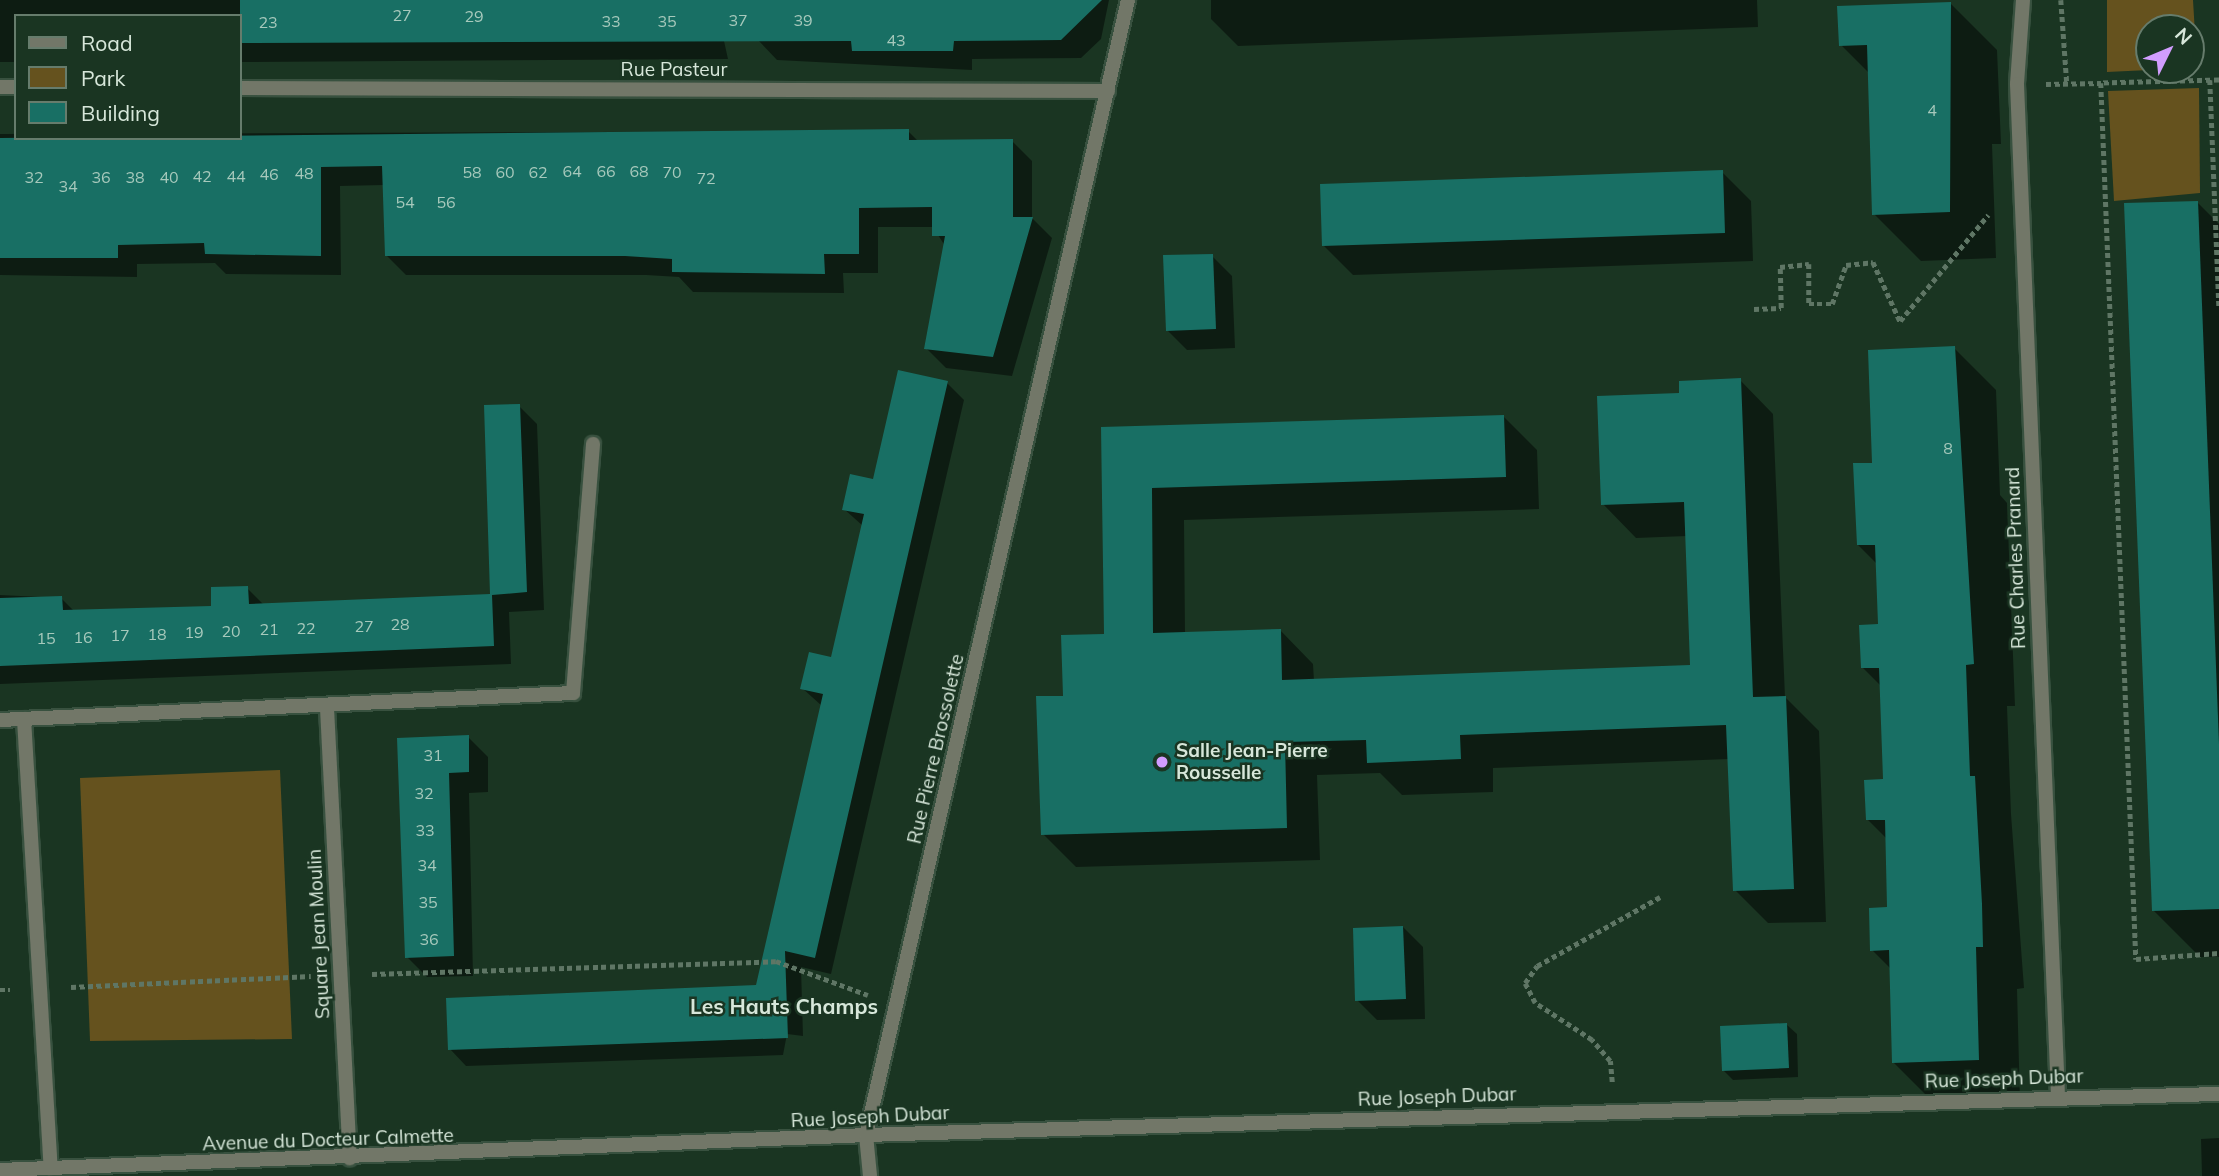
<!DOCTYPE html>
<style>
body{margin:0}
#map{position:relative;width:2219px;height:1176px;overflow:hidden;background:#1a3522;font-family:Mulish,sans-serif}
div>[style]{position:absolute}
.green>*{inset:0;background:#65521e}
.shadow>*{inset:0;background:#0007}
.building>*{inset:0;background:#186f64}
.path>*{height:4.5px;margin-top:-2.25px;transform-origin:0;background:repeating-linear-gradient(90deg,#5f7665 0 5px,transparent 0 8.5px)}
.roads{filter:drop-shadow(2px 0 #38513f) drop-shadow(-2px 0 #38513f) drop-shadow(0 2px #38513f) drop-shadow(0 -2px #38513f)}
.lane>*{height:14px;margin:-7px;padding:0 7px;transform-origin:7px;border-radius:7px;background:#727768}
.street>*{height:14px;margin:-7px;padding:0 7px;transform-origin:7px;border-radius:7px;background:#727768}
.dots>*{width:19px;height:19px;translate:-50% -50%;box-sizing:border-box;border:4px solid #1a3522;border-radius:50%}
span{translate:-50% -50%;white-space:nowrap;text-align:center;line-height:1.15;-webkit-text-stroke:5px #1a3522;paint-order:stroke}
.number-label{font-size:16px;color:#a7c9bc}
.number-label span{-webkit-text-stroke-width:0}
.street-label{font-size:19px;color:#d7e7da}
.poi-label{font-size:19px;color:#d7e7da;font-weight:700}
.left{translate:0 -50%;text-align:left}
.neighbourhood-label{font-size:21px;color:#d7e7da;font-weight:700}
.legend{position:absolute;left:14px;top:14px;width:228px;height:126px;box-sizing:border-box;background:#1a3522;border:2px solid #667c6c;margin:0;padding:9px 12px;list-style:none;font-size:21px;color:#d7e7da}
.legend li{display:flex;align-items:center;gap:14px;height:35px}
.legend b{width:35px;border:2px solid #667c6c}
.north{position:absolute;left:2135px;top:14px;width:70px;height:70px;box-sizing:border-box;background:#1a3522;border:2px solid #667c6c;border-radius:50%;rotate:47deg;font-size:19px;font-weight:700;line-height:28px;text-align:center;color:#d7e7da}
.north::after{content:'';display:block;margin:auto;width:24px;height:32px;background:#d19dfe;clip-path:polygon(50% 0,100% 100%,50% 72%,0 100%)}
</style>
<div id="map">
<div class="green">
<i style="clip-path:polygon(2107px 0,2193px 0,2197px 67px,2191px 67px,2191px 28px,2149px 28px,2149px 70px,2107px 72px)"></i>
<i style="clip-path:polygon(2199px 88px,2200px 193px,2114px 201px,2108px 91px)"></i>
<i style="clip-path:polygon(280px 770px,292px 1039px,90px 1041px,80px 778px)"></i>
</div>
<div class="shadow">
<i style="clip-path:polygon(0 0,715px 0,728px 59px,240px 62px,240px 16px,16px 16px,16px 62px,0 62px)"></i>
<i style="clip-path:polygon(757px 0,1109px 0,1101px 39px,1081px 58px,972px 59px,972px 70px,777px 60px,758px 40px)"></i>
<i style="clip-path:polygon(1211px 0,1757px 0,1758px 27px,1238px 46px,1211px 19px)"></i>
<i style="clip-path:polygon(1950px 3px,1997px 50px,2001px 144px,1992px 144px,1996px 258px,1921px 261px,1874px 214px,1870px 74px,1841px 45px)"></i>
<i style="clip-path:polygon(908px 131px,919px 142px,1012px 141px,1032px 161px,1032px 218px,1052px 238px,1012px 376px,946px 368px,926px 348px,945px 246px,933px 227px,878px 227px,878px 273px,843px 273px,844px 293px,693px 292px,679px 277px,646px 275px,406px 275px,386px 255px,384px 185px,340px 186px,341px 275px,226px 274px,215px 263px,137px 264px,137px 277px,0 275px,0 134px)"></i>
<i style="clip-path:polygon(1722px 172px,1751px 201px,1753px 261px,1353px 275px,1324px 246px)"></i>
<i style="clip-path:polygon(2197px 202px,2219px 224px,2219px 957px,2200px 957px,2153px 910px)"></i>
<i style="clip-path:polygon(1212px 256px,1232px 276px,1235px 348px,1187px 350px,1167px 330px)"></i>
<i style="clip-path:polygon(1954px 348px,1996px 390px,2000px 495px,2007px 503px,2015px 706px,2007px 706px,2011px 814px,2024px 988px,2017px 989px,2020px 1102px,1936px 1105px,1894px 1063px,1891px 969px,1872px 950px,1889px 908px,1887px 839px,1868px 820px,1884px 781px,1881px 686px,1863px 668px,1880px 626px,1877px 564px,1858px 545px,1874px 464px)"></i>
<i style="clip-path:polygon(1740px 380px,1773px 414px,1785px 697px,1819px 731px,1826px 922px,1768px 923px,1735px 890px,1729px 759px,1493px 768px,1493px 792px,1402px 795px,1380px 773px,1317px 775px,1320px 860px,1076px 867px,1043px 834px,1065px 697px,1106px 636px,1103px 429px,1503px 416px,1537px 450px,1539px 509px,1184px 520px,1185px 633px,1280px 630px,1313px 664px,1314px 681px,1692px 667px,1687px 536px,1636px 538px,1603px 504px,1681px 394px)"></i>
<i style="clip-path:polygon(947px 383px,964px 400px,831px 974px,801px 967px,803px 1036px,787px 1034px,783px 1055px,466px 1066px,450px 1049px,757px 987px,822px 706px,802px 688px,833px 659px,863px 526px,844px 509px,874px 481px)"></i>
<i style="clip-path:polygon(519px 406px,537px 424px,544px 610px,509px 612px,511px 664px,0 684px,0 595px,61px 598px,75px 612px,213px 607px,247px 588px,264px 605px,492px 596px)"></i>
<i style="clip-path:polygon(468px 737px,488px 757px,488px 792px,469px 793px,473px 976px,427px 977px,407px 957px,399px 739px)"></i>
<i style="clip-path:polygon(1403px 927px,1423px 947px,1425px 1019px,1377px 1020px,1357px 1000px)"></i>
<i style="clip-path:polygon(1787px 1025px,1797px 1034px,1798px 1077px,1733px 1080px,1723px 1070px)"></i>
<i style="clip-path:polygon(2219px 1138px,2219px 1176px,2202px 1176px,2201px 1139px)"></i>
</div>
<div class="building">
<i style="clip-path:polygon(240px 0,1102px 0,1061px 40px,954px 41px,953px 51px,852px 51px,851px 41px,240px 43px)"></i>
<i style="clip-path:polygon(1951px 2px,1950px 212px,1872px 215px,1867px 45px,1839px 46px,1837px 6px)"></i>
<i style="clip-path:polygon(909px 129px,909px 140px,1013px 139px,1013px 217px,1033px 217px,993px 357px,924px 349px,945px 236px,932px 236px,932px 207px,859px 208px,859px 254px,824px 254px,825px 274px,672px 272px,672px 259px,625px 256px,385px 256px,382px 166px,321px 167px,321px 256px,205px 254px,204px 243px,118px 245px,118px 258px,0 258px,0 138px)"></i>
<i style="clip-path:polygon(1723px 170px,1725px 233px,1322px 246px,1320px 184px)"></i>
<i style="clip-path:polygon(2198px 201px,2219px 744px,2219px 909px,2152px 911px,2124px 203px)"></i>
<i style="clip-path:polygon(1213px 254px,1216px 329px,1166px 331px,1163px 255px)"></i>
<i style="clip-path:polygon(1955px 346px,1974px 664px,1966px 665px,1970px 776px,1975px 776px,1982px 904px,1983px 947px,1976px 947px,1979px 1060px,1892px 1063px,1889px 950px,1870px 951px,1869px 908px,1887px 907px,1885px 820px,1866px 820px,1864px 780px,1883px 779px,1879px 668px,1861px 668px,1859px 625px,1878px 624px,1875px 545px,1857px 545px,1853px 463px,1872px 463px,1868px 350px)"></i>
<i style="clip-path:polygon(898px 370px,948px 381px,815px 958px,785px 951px,788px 1038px,448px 1050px,446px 998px,756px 985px,823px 694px,800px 689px,809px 652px,831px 657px,864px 514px,842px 510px,850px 474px,873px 479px)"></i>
<i style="clip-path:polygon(1741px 378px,1753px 697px,1786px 696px,1794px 889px,1733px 891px,1726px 725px,1460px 735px,1461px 759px,1367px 763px,1366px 740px,1285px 742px,1287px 828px,1041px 835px,1036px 696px,1063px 696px,1061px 635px,1104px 634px,1101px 427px,1504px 415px,1506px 477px,1152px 488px,1153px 633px,1281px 629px,1282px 680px,1690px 665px,1684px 502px,1601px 505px,1597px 396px,1679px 393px,1679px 381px)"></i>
<i style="clip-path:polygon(520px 404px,527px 592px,492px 595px,494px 646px,0 666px,0 598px,62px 596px,63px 610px,211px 606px,211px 587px,248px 586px,249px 604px,490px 594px,484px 405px)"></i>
<i style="clip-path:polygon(469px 735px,469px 772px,449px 773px,454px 956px,405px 958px,397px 738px)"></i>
<i style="clip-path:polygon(1403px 926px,1406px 999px,1355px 1001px,1353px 928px)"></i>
<i style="clip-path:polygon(1787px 1023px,1789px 1068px,1722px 1071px,1720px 1026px)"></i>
</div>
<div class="path">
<i style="left:2061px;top:0;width:83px;rotate:85.9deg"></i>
<i style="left:2210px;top:80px;width:228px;rotate:87.7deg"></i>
<i style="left:2219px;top:80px;width:118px;rotate:178.5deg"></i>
<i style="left:2101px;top:83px;width:877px;rotate:87.71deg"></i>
<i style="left:2136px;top:959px;width:83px;rotate:-4.1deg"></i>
<i style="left:2046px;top:84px;width:55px;rotate:-1deg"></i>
<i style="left:1754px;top:309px;width:27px;rotate:-2deg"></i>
<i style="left:1781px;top:308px;width:41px;rotate:-91.4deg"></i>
<i style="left:1780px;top:267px;width:29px;rotate:-6deg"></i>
<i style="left:1809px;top:264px;width:40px;rotate:90deg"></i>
<i style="left:1809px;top:304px;width:23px"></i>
<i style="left:1832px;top:304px;width:41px;rotate:-70.3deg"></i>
<i style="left:1846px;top:265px;width:27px;rotate:-6deg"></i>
<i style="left:1873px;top:262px;width:65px;rotate:65.4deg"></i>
<i style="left:1900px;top:321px;width:138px;rotate:-50.3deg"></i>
<i style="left:372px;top:974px;width:404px;rotate:-1.8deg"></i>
<i style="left:776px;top:961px;width:98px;rotate:20.3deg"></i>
<i style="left:71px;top:987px;width:240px;rotate:-2.6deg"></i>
<i style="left:0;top:990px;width:10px"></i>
<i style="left:1612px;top:1082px;width:21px;rotate:-95deg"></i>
<i style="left:1610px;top:1061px;width:28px;rotate:-131deg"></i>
<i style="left:1592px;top:1040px;width:68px;rotate:-147deg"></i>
<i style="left:1535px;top:1003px;width:22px;rotate:-117deg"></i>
<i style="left:1525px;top:983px;width:21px;rotate:-55deg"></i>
<i style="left:1537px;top:966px;width:141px;rotate:-29.3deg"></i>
</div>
<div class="roads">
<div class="lane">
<i style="left:866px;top:1135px;width:41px;rotate:84.4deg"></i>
</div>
<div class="street">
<i style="left:2023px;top:0;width:84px;rotate:94.1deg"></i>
<i style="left:2017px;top:84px;width:1013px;rotate:87.68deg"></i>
<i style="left:0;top:87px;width:16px"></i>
<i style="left:240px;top:88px;width:868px;rotate:0.2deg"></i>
<i style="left:327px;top:708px;width:451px;rotate:87.1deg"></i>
<i style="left:24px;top:719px;width:450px;rotate:86.6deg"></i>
<i style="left:0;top:720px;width:574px;rotate:-2.7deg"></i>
<i style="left:573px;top:693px;width:250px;rotate:-85.4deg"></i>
<i style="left:866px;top:1135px;width:1165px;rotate:-77deg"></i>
<i style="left:0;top:1170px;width:867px;rotate:-2.31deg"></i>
<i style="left:866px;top:1135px;width:1354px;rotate:-1.74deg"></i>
</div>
</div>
<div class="dots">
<i style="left:1162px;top:762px;background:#d19dfe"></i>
</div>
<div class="number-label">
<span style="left:402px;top:15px">27</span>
<span style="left:474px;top:16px">29</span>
<span style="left:738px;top:20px">37</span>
<span style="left:803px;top:20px">39</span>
<span style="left:611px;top:21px">33</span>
<span style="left:667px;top:21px">35</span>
<span style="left:268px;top:22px">23</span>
<span style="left:896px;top:40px">43</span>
<span style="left:1932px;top:110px">4</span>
<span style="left:572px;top:171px">64</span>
<span style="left:606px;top:171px">66</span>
<span style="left:639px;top:171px">68</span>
<span style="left:472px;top:172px">58</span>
<span style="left:505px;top:172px">60</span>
<span style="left:538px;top:172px">62</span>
<span style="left:672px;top:172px">70</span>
<span style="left:304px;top:173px">48</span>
<span style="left:269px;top:174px">46</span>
<span style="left:202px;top:176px">42</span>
<span style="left:236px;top:176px">44</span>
<span style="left:34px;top:177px">32</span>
<span style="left:101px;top:177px">36</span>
<span style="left:135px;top:177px">38</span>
<span style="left:169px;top:177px">40</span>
<span style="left:706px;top:178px">72</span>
<span style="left:68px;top:186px">34</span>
<span style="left:405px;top:202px">54</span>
<span style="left:446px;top:202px">56</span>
<span style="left:1948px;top:448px">8</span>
<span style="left:400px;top:624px">28</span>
<span style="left:364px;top:626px">27</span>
<span style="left:306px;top:628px">22</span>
<span style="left:269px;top:629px">21</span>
<span style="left:231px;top:631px">20</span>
<span style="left:194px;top:632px">19</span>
<span style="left:157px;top:634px">18</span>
<span style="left:120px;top:635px">17</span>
<span style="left:83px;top:637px">16</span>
<span style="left:46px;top:638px">15</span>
<span style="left:433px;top:755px">31</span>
<span style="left:424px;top:793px">32</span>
<span style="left:425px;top:830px">33</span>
<span style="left:427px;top:865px">34</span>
<span style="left:428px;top:902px">35</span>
<span style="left:429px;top:939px">36</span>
</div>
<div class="street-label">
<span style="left:674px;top:70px">Rue Pasteur</span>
<span style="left:2016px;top:558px;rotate:-92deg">Rue Charles Pranard</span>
<span style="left:936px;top:749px;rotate:-77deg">Rue Pierre Brossolette</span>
<span style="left:319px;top:934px;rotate:-93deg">Square Jean Moulin</span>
<span style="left:2004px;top:1079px;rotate:-2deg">Rue Joseph Dubar</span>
<span style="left:1437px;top:1097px;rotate:-2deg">Rue Joseph Dubar</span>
<span style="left:870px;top:1117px;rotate:-3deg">Rue Joseph Dubar</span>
<span style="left:328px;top:1140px;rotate:-2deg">Avenue du Docteur Calmette</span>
</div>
<div class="poi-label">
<span class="left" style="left:1176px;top:762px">Salle Jean-Pierre<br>Rousselle</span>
</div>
<div class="neighbourhood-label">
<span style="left:784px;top:1006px">Les Hauts Champs</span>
</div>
<ul class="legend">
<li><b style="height:9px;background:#727768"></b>Road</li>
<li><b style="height:19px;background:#65521e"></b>Park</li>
<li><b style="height:19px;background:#186f64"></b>Building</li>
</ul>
<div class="north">N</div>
</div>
